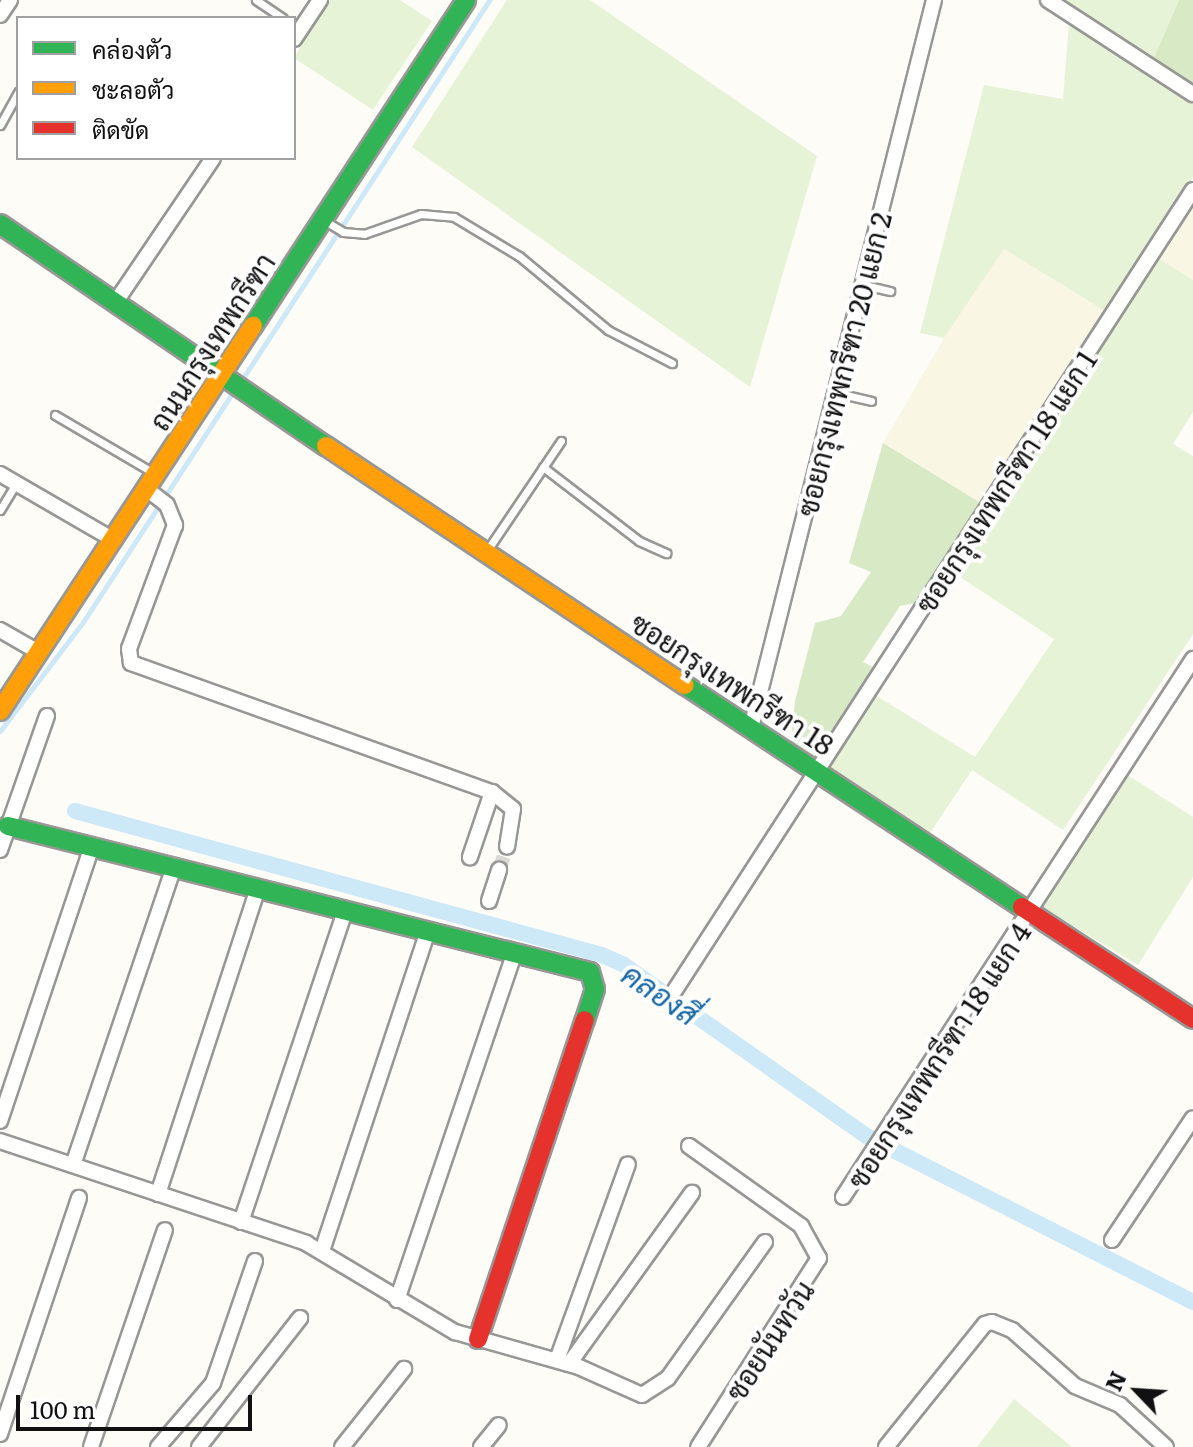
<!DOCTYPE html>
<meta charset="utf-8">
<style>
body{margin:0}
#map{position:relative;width:1193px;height:1447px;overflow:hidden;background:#fdfcf7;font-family:Literata,Sarabun,serif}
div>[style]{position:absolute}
.farmland>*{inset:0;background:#f9f7e4}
.green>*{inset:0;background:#e7f3d7}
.forest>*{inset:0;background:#d8eac5}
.stream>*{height:5px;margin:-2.5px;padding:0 2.5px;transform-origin:2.5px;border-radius:2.5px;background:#cde8f7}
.canal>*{height:16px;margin:-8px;padding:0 8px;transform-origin:8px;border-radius:8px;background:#cde8f7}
.street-tunnel>*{height:14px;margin-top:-7px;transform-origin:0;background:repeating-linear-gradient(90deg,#dad9d4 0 14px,transparent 0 21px)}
.roads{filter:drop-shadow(2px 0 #979795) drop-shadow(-2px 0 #979795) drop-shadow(0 2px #979795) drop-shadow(0 -2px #979795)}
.lane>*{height:7px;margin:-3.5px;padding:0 3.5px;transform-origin:3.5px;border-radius:3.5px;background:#fffffe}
.street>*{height:14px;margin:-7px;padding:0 7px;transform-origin:7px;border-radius:7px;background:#fffffe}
.fast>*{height:18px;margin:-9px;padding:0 9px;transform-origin:9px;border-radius:9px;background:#30b455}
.slow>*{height:18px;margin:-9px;padding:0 9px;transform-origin:9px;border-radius:9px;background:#ff9f0a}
.jam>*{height:18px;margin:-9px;padding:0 9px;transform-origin:9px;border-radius:9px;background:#e5322d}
span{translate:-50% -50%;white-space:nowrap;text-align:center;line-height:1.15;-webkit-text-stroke:8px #fff;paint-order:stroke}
.street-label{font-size:28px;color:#111}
.water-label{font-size:30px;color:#1768a6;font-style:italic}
.legend{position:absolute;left:16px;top:16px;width:280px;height:144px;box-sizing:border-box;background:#fff;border:2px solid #a0a0a0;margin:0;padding:10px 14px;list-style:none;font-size:24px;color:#111}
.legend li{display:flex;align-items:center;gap:16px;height:40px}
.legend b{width:40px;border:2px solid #a0a0a0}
.north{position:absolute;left:1097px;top:1351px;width:80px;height:80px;-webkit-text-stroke:6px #fff;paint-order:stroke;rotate:295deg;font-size:22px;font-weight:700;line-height:32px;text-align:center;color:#111}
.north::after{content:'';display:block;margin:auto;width:28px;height:36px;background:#111;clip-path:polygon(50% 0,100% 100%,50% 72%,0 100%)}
.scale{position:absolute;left:16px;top:1395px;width:236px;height:36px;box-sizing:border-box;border:4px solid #111;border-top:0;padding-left:10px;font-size:24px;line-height:28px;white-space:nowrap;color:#111;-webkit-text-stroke:6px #fff;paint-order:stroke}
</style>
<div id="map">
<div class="farmland">
<i style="clip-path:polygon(1193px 204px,1193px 280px,1158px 258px)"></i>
<i style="clip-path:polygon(1004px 249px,1105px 311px,984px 505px,883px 443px,944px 338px)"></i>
</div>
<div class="green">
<i style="clip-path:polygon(328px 0,400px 0,432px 21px,373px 110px,294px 58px)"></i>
<i style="clip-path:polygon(507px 0,590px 0,817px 156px,750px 387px,412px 147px)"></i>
<i style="clip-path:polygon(1060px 0,1179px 0,1153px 60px)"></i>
<i style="clip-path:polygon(1069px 22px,1193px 102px,1193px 177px,1105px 311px,1004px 249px,944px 338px,920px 333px,984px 85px,1063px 99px)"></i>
<i style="clip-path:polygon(1158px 258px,1193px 280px,1193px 412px,1173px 444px,1193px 456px,1193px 634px,1063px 830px,972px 770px,930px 833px,828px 768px,877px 696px,975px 757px,1054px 639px,954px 573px)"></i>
<i style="clip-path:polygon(1126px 774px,1193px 817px,1193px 877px,1138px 965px,1043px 908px)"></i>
<i style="clip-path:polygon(1014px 1399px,1071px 1446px,1071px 1447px,977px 1447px)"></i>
</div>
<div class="forest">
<i style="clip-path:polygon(1179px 0,1193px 0,1193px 86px,1153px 60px)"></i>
<i style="clip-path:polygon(883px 443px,984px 505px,921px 602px,900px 606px,863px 662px,877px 669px,818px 762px,791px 741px,795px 701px,815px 623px,841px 616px,871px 572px,849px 563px)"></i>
</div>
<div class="stream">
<i style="left:241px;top:381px;width:455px;rotate:-56.9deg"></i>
<i style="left:0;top:731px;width:137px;rotate:-52.7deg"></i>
<i style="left:83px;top:622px;width:278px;rotate:-56.9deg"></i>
</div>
<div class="canal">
<i style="left:75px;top:811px;width:546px;rotate:15.28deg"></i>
<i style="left:602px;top:955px;width:24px;rotate:24deg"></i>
<i style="left:624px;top:965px;width:296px;rotate:35.2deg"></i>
<i style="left:866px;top:1136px;width:367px;rotate:26.9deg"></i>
</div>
<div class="street-tunnel">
<i style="left:499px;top:870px;width:24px;rotate:-71deg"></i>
</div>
<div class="roads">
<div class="lane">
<i style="left:256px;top:0;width:32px;rotate:34deg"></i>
<i style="left:0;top:125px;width:38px;rotate:-61deg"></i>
<i style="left:325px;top:221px;width:21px;rotate:31deg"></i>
<i style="left:343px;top:232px;width:21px;rotate:5deg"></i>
<i style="left:364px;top:234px;width:60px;rotate:-19.3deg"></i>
<i style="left:421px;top:214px;width:33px;rotate:5deg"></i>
<i style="left:454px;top:217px;width:76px;rotate:31deg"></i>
<i style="left:519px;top:256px;width:116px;rotate:39.7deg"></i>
<i style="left:608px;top:330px;width:72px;rotate:27.3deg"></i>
<i style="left:864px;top:285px;width:27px;rotate:13deg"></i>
<i style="left:837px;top:393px;width:35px;rotate:13deg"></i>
<i style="left:55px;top:415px;width:113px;rotate:30.4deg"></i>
<i style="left:543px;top:467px;width:121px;rotate:37.6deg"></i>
<i style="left:639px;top:541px;width:30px;rotate:24deg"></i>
<i style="left:0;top:510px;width:31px;rotate:-59deg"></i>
<i style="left:486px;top:552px;width:134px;rotate:-56deg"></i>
</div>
<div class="street">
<i style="left:1048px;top:0;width:173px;rotate:33deg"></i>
<i style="left:0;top:15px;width:18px;rotate:-56deg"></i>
<i style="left:294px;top:39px;width:47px;rotate:-56.3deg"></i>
<i style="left:117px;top:300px;width:171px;rotate:-55.9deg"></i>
<i style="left:0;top:474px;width:132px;rotate:30.1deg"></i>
<i style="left:148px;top:490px;width:24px;rotate:38deg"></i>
<i style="left:167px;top:505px;width:22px;rotate:68deg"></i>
<i style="left:175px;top:525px;width:132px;rotate:110.4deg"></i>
<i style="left:129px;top:649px;width:14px;rotate:82deg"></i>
<i style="left:131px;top:663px;width:383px;rotate:19.7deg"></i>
<i style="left:492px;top:792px;width:69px;rotate:108.7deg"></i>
<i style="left:0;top:630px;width:46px;rotate:29.9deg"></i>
<i style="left:751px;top:728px;width:751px;rotate:-75.89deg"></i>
<i style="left:492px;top:792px;width:27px;rotate:39deg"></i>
<i style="left:513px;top:809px;width:38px;rotate:99deg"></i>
<i style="left:0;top:850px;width:142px;rotate:-70.7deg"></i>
<i style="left:489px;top:901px;width:33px;rotate:-72deg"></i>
<i style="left:675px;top:990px;width:953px;rotate:-57.08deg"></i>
<i style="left:0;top:1121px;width:290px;rotate:-71.5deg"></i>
<i style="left:0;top:1141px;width:323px;rotate:18.4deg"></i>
<i style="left:306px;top:1243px;width:174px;rotate:30.9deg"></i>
<i style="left:455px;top:1332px;width:129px;rotate:15.8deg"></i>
<i style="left:579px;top:1367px;width:69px;rotate:24deg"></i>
<i style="left:642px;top:1395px;width:31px;rotate:-33deg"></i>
<i style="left:668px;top:1378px;width:167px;rotate:-54.5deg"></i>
<i style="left:689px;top:1146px;width:138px;rotate:35.5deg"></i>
<i style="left:801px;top:1226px;width:37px;rotate:61deg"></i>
<i style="left:819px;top:1258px;width:224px;rotate:122.6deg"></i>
<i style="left:73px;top:1165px;width:316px;rotate:-71.3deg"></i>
<i style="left:158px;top:1194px;width:322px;rotate:-71.9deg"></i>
<i style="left:843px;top:1197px;width:642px;rotate:-56.95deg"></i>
<i style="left:241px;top:1222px;width:330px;rotate:-71.5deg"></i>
<i style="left:1112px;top:1240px;width:146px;rotate:-56.4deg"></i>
<i style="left:322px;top:1251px;width:338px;rotate:-71.7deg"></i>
<i style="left:397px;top:1300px;width:368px;rotate:-71.3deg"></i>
<i style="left:557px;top:1360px;width:208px;rotate:-70.1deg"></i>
<i style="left:569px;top:1364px;width:211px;rotate:-54.3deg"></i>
<i style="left:0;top:1434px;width:249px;rotate:-71.5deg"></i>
<i style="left:91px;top:1447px;width:229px;rotate:-71.2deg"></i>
<i style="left:158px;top:1447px;width:84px;rotate:-49.3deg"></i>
<i style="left:213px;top:1383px;width:129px;rotate:-71deg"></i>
<i style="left:199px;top:1447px;width:164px;rotate:-51.9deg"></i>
<i style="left:342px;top:1447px;width:100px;rotate:-51.5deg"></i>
<i style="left:481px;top:1447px;width:28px;rotate:-51deg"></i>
<i style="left:886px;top:1447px;width:158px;rotate:-51.2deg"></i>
<i style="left:985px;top:1324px;width:7px;rotate:-16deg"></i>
<i style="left:992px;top:1322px;width:22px;rotate:22deg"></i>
<i style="left:1012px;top:1330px;width:84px;rotate:41.6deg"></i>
<i style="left:1075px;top:1386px;width:49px;rotate:22.9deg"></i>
<i style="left:1120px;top:1405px;width:62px;rotate:42.4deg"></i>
</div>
<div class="fast">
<i style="left:0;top:224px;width:394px;rotate:34.3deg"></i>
<i style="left:253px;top:326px;width:389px;rotate:-56.8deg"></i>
<i style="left:685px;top:685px;width:404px;rotate:33.4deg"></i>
<i style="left:8px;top:826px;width:600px;rotate:14.08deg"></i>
<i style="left:590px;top:972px;width:18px;rotate:74deg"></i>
<i style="left:595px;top:989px;width:33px;rotate:108deg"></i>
</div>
<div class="slow">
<i style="left:326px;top:446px;width:431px;rotate:33.7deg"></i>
<i style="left:0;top:711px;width:461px;rotate:-56.7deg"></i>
</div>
<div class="jam">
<i style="left:1022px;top:907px;width:204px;rotate:33.2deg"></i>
<i style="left:478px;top:1339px;width:336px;rotate:-71.5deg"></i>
</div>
</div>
<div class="street-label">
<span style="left:211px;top:341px;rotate:-57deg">ถนนกรุงเทพกรีฑา</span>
<span style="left:843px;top:364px;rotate:-76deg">ซอยกรุงเทพกรีฑา 20 แยก 2</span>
<span style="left:1005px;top:481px;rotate:-57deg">ซอยกรุงเทพกรีฑา 18 แยก 1</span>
<span style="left:733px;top:683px;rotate:33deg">ซอยกรุงเทพกรีฑา 18</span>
<span style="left:938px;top:1055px;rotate:-57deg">ซอยกรุงเทพกรีฑา 18 แยก 4</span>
<span style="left:769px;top:1340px;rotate:-57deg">ซอยนันทวัน</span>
</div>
<div class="water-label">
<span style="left:661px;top:993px;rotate:34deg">คลองสี่</span>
</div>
<ul class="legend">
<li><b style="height:10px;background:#30b455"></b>คล่องตัว</li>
<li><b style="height:10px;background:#ff9f0a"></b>ชะลอตัว</li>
<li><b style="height:10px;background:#e5322d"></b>ติดขัด</li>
</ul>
<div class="north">N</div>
<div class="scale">100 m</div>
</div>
